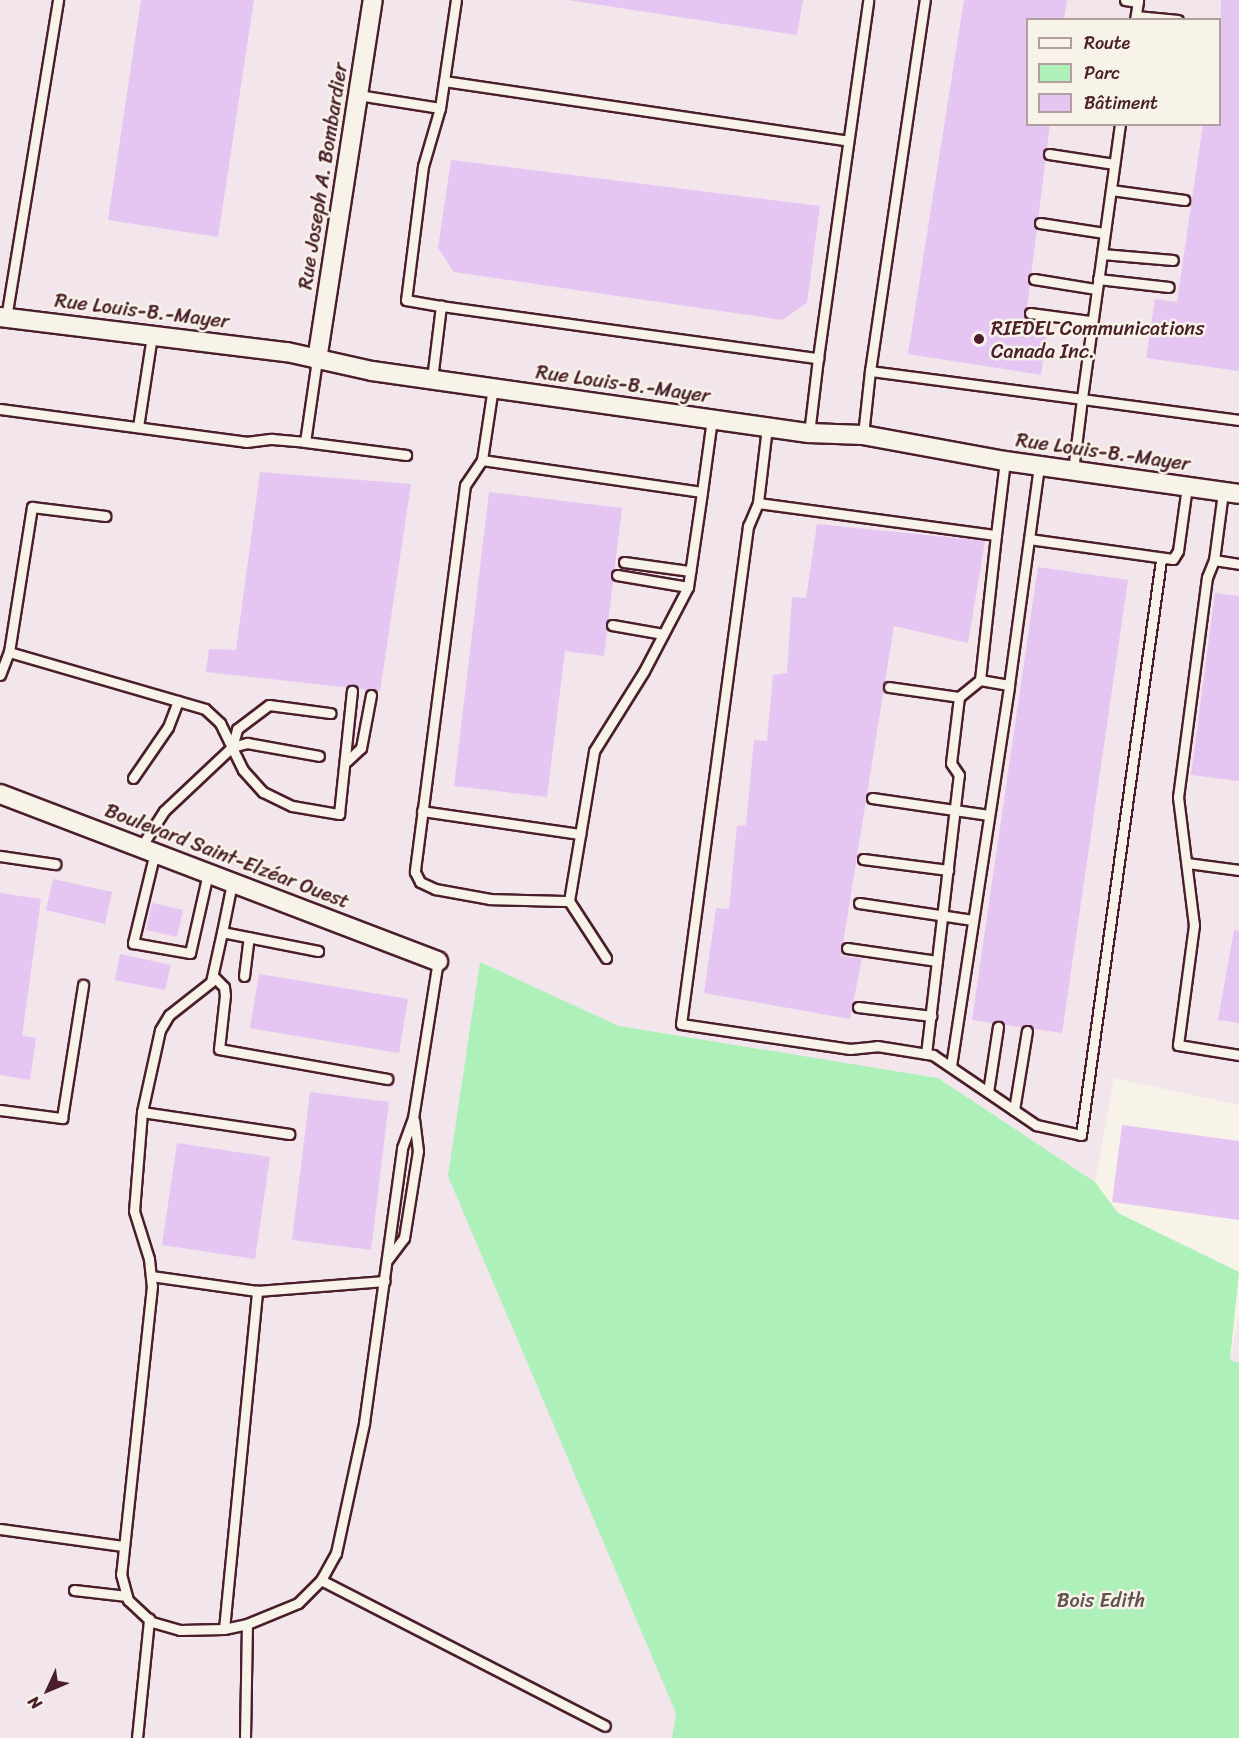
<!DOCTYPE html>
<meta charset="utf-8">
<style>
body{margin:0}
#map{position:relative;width:1239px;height:1738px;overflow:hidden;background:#f7f3e8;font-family:Sriracha,sans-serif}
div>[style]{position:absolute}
.built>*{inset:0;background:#f2e5eb}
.green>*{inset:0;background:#aef0ba}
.building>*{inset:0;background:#e5c5f2}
.roads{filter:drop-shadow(2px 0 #4a1f2b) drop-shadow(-2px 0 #4a1f2b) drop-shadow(0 2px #4a1f2b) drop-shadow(0 -2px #4a1f2b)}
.service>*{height:9px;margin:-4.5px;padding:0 4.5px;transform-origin:4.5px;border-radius:4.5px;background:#f7f3e8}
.minor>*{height:18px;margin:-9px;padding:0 9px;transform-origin:9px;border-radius:9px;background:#f7f3e8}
.dots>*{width:16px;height:16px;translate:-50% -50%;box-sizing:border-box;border:3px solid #f7f3e8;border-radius:50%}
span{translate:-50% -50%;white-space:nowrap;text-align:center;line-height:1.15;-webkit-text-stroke:5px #f7f3e8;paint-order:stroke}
.street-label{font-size:20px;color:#4a1f2b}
.poi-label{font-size:20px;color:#4a1f2b}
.left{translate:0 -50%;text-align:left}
.park-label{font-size:20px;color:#63534f}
.legend{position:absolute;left:1026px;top:18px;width:195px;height:108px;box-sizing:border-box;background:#f7f3e8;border:2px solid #b29e9c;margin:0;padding:8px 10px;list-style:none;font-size:18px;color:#4a1f2b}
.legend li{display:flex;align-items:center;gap:12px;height:30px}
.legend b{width:30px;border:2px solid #b29e9c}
.north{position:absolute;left:18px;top:1660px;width:60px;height:60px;-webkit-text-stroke:4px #f7f3e8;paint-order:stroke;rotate:226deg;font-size:16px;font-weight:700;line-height:24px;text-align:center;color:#4a1f2b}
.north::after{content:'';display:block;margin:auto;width:21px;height:27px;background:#4a1f2b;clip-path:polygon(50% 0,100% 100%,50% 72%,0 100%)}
</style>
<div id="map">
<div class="built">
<i style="clip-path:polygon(evenodd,0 0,1239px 0,1239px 1105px,1114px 1078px,1095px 1182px,938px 1078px,619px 1026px,480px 962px,676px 1713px,672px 1738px,0 1738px,0 0,1028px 20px,1220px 20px,1220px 124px,1028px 124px,1028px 20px)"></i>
<i style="clip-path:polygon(1239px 1316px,1239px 1363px,1230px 1361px)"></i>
</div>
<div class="green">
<i style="clip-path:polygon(480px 962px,619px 1026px,938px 1078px,1095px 1182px,1118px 1213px,1239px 1272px,1230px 1360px,1239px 1363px,1239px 1738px,672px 1738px,676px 1713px,448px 1176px)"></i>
</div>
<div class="building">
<i style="clip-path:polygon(141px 0,254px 0,218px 237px,108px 220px)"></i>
<i style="clip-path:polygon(568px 0,803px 0,797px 35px)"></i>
<i style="clip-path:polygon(964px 0,1067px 0,1064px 20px,1028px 20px,1028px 124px,1050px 124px,1025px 324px,1048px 328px,1041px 375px,908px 354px)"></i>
<i style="clip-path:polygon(1221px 0,1239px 0,1239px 371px,1146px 358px,1155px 299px,1177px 302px,1203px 124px,1220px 124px)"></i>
<i style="clip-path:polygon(451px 160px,820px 206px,807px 303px,782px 320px,454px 272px,438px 248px)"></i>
<i style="clip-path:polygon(260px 472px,411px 484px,380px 691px,206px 672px,209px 649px,236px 650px)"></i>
<i style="clip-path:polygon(489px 492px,622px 508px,604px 656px,565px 651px,547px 797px,454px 786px)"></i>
<i style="clip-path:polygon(817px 524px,985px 541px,968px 643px,894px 626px,841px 956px,862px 958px,850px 1019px,704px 993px,716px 908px,729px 909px,737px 826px,746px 825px,754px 740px,767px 741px,773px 675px,787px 673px,792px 597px,806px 598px)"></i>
<i style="clip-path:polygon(1038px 567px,1128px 580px,1062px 1033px,972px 1020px)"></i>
<i style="clip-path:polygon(1215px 593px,1239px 596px,1239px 781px,1191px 775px)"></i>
<i style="clip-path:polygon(53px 879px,112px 892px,105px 924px,46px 910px)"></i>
<i style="clip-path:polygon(0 893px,41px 899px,22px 1036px,36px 1038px,30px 1080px,0 1075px)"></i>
<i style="clip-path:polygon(152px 903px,183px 910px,177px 937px,146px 930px)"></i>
<i style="clip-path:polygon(1234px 930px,1239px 931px,1239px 1023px,1218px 1020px)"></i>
<i style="clip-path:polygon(120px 954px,171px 965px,165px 990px,115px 980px)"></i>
<i style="clip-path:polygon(259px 974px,408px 999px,399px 1053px,250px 1028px)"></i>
<i style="clip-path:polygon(310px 1092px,389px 1102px,371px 1250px,292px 1240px)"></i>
<i style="clip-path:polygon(1122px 1125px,1239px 1141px,1239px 1220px,1112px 1202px)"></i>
<i style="clip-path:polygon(177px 1143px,270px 1157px,255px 1259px,162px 1245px)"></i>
</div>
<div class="roads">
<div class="service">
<i style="left:1125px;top:0;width:13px;rotate:9deg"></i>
<i style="left:1136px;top:16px;width:42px;rotate:5.4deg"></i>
<i style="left:1135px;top:20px;width:20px;rotate:-81deg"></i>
<i style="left:444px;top:81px;width:408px;rotate:8.4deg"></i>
<i style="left:358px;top:95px;width:83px;rotate:9deg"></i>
<i style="left:440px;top:108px;width:109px;rotate:-81.6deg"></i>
<i style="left:440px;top:108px;width:60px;rotate:106.3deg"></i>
<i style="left:423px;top:166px;width:135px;rotate:97.2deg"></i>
<i style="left:406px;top:300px;width:36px;rotate:10deg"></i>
<i style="left:1120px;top:124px;width:278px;rotate:97.9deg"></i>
<i style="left:1082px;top:399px;width:158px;rotate:7.6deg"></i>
<i style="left:1049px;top:154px;width:66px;rotate:8.7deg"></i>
<i style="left:1111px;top:190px;width:74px;rotate:7.8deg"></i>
<i style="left:1040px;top:223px;width:65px;rotate:8.9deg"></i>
<i style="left:1102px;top:254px;width:71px;rotate:4.8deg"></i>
<i style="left:1034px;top:279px;width:63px;rotate:9.2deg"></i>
<i style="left:1098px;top:279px;width:71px;rotate:6.4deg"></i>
<i style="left:1030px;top:313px;width:62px;rotate:7.5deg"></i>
<i style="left:6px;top:318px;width:322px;rotate:-80.7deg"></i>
<i style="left:818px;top:358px;width:361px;rotate:-82deg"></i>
<i style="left:870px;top:371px;width:375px;rotate:-81.6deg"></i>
<i style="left:432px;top:379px;width:74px;rotate:-83deg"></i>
<i style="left:441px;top:306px;width:381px;rotate:7.9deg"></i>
<i style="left:818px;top:358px;width:76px;rotate:96.8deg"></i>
<i style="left:493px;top:387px;width:74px;rotate:98.6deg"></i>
<i style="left:482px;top:460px;width:222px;rotate:8.3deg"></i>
<i style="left:702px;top:492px;width:74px;rotate:-82.2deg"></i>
<i style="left:0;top:409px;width:248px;rotate:7.6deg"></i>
<i style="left:246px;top:442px;width:26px;rotate:-7deg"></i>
<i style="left:272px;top:439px;width:33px;rotate:5deg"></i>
<i style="left:305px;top:442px;width:83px;rotate:-81.7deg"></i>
<i style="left:138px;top:427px;width:93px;rotate:-81.3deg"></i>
<i style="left:767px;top:427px;width:77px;rotate:96.8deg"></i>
<i style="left:758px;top:503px;width:240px;rotate:7.7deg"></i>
<i style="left:996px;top:535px;width:75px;rotate:-83.1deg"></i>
<i style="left:863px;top:435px;width:64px;rotate:-83.8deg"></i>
<i style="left:870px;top:371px;width:214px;rotate:7.5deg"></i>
<i style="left:1082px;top:399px;width:72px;rotate:97.2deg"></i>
<i style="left:305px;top:442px;width:102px;rotate:7.3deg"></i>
<i style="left:482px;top:460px;width:30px;rotate:124deg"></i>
<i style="left:465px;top:485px;width:390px;rotate:97.4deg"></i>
<i style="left:415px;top:872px;width:11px;rotate:63deg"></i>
<i style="left:420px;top:882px;width:17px;rotate:25deg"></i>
<i style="left:435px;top:889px;width:56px;rotate:10.3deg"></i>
<i style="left:490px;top:899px;width:79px;rotate:1.5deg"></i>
<i style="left:569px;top:901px;width:152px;rotate:-80.5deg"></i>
<i style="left:594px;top:751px;width:94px;rotate:-58deg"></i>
<i style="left:644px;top:671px;width:95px;rotate:-62.4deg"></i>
<i style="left:688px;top:587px;width:96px;rotate:-81.6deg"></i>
<i style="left:1223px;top:492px;width:69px;rotate:97.5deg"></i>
<i style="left:1214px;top:560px;width:25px;rotate:9deg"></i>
<i style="left:758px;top:503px;width:25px;rotate:113deg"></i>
<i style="left:748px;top:526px;width:502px;rotate:97.66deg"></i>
<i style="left:681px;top:1024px;width:171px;rotate:8.4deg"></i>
<i style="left:850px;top:1049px;width:27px;rotate:-6deg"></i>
<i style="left:877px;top:1046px;width:57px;rotate:9.1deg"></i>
<i style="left:933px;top:1055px;width:125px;rotate:34.2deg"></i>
<i style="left:1036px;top:1125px;width:46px;rotate:12.5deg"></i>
<i style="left:1081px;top:1135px;width:581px;rotate:-82.08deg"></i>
<i style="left:996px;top:535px;width:146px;rotate:96.3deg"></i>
<i style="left:980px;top:680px;width:29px;rotate:10deg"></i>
<i style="left:1009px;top:685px;width:221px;rotate:-82.2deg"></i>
<i style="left:1029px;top:539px;width:145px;rotate:7.9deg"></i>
<i style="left:1173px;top:559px;width:9px;rotate:-58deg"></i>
<i style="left:1178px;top:551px;width:66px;rotate:-82.1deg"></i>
<i style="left:1214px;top:560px;width:18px;rotate:112deg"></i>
<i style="left:1207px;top:577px;width:222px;rotate:97.5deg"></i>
<i style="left:1178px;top:797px;width:129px;rotate:82.9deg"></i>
<i style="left:1194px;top:925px;width:121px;rotate:97.6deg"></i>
<i style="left:1178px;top:1045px;width:62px;rotate:9.3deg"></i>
<i style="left:624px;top:562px;width:67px;rotate:7.8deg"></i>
<i style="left:617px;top:575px;width:72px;rotate:9.6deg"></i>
<i style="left:612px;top:625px;width:52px;rotate:10deg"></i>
<i style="left:9px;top:652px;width:204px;rotate:16.2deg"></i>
<i style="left:205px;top:709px;width:21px;rotate:43deg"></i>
<i style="left:220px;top:723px;width:52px;rotate:63.9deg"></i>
<i style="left:243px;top:770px;width:30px;rotate:48deg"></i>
<i style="left:263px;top:792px;width:32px;rotate:26deg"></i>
<i style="left:292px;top:806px;width:48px;rotate:9.7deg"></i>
<i style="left:339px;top:814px;width:124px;rotate:-84deg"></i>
<i style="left:0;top:675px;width:25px;rotate:-69deg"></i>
<i style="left:9px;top:652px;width:147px;rotate:-81deg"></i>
<i style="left:32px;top:507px;width:74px;rotate:7deg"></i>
<i style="left:889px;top:687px;width:71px;rotate:8.1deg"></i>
<i style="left:232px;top:747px;width:19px;rotate:-74deg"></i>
<i style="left:237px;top:729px;width:40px;rotate:-37deg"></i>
<i style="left:269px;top:705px;width:62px;rotate:7.5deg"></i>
<i style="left:347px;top:761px;width:19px;rotate:-43deg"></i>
<i style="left:361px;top:748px;width:54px;rotate:-79.3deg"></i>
<i style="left:133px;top:778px;width:62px;rotate:-55.5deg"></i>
<i style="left:168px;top:727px;width:28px;rotate:-69deg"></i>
<i style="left:872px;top:798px;width:118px;rotate:8.3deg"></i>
<i style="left:422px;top:811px;width:160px;rotate:8.3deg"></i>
<i style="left:141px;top:847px;width:43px;rotate:-57.4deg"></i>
<i style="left:164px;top:811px;width:93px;rotate:-43.3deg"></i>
<i style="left:232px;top:747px;width:16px;rotate:-15deg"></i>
<i style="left:247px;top:743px;width:73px;rotate:10.2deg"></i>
<i style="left:155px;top:852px;width:94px;rotate:103.6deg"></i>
<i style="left:133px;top:943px;width:58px;rotate:10deg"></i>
<i style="left:190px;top:953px;width:82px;rotate:-77.3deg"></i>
<i style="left:0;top:856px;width:56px;rotate:8.3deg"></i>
<i style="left:863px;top:859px;width:86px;rotate:7.4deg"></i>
<i style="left:1187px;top:863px;width:52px;rotate:7.7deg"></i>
<i style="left:232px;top:883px;width:50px;rotate:101.5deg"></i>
<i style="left:222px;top:932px;width:98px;rotate:11.2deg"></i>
<i style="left:569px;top:901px;width:68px;rotate:57deg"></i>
<i style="left:859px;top:903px;width:115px;rotate:8.5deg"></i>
<i style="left:222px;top:932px;width:51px;rotate:102.4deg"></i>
<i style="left:211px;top:982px;width:53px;rotate:141.8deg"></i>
<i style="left:169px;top:1015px;width:17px;rotate:121deg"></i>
<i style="left:160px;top:1030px;width:84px;rotate:102.4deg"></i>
<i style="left:142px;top:1112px;width:149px;rotate:8.5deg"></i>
<i style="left:847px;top:948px;width:91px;rotate:8.2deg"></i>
<i style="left:244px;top:976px;width:39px;rotate:-83deg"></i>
<i style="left:214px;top:977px;width:14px;rotate:45deg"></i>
<i style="left:224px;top:987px;width:8px;rotate:83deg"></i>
<i style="left:225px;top:995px;width:54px;rotate:96.3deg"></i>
<i style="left:219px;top:1049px;width:171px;rotate:10.1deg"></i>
<i style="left:858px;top:1007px;width:74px;rotate:7deg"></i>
<i style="left:926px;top:1054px;width:281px;rotate:-83.3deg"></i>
<i style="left:959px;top:775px;width:14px;rotate:-124deg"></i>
<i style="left:951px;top:763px;width:66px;rotate:-83.1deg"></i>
<i style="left:959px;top:697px;width:27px;rotate:-39deg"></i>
<i style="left:951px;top:1066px;width:385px;rotate:-81.3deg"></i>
<i style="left:988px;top:1092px;width:66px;rotate:-81.3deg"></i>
<i style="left:0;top:1110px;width:63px;rotate:7.4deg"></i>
<i style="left:62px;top:1118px;width:135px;rotate:-81deg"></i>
<i style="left:1014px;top:1110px;width:80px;rotate:-80.7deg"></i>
<i style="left:142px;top:1112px;width:99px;rotate:94.6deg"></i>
<i style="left:134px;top:1211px;width:50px;rotate:72.6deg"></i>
<i style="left:149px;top:1259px;width:27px;rotate:84deg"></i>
<i style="left:152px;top:1286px;width:290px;rotate:96.1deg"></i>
<i style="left:121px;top:1574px;width:27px;rotate:75deg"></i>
<i style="left:128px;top:1600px;width:33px;rotate:43deg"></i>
<i style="left:152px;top:1622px;width:29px;rotate:16deg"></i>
<i style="left:180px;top:1630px;width:44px;rotate:-1.3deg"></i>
<i style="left:224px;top:1629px;width:24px;rotate:-12deg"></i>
<i style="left:247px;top:1624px;width:55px;rotate:-22.4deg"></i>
<i style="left:298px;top:1603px;width:33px;rotate:-45deg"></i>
<i style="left:321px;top:1580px;width:31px;rotate:-61deg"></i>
<i style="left:336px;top:1553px;width:133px;rotate:-77.8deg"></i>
<i style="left:364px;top:1423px;width:278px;rotate:-82.1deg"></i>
<i style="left:402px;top:1148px;width:32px;rotate:-70deg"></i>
<i style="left:413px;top:1118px;width:159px;rotate:-81deg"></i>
<i style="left:388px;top:1259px;width:26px;rotate:-53deg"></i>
<i style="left:404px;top:1238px;width:88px;rotate:-80.9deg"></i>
<i style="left:418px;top:1151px;width:31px;rotate:-97deg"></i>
<i style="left:151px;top:1276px;width:107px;rotate:8.1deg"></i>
<i style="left:257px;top:1291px;width:128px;rotate:-4.5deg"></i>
<i style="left:0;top:1529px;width:124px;rotate:7.9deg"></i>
<i style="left:321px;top:1580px;width:319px;rotate:27.2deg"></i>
<i style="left:74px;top:1590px;width:53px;rotate:6.5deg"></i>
<i style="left:224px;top:1629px;width:340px;rotate:-84.4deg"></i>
<i style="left:137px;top:1738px;width:120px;rotate:-84.2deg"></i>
<i style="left:245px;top:1738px;width:114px;rotate:-89deg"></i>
</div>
<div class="minor">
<i style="left:0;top:317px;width:289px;rotate:7deg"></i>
<i style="left:287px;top:352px;width:87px;rotate:12.6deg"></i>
<i style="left:372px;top:371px;width:441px;rotate:8.1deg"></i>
<i style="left:809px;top:433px;width:54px;rotate:2.1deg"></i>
<i style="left:863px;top:435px;width:144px;rotate:10.4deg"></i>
<i style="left:1005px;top:461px;width:236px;rotate:8deg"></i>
<i style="left:317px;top:360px;width:364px;rotate:-81.2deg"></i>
<i style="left:0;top:794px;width:469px;rotate:20.9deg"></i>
</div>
</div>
<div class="dots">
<i style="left:979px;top:339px;background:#4a1f2b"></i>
</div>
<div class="street-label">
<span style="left:323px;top:176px;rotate:-81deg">Rue Joseph A. Bombardier</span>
<span style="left:142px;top:311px;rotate:7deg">Rue Louis-B.-Mayer</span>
<span style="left:623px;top:384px;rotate:8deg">Rue Louis-B.-Mayer</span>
<span style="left:1103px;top:452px;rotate:8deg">Rue Louis-B.-Mayer</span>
<span style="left:227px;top:856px;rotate:21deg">Boulevard Saint-Elzéar Ouest</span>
</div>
<div class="poi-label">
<span class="left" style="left:991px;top:340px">RIEDEL Communications<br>Canada Inc.</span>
</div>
<div class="park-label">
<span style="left:1101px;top:1600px">Bois Edith</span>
</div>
<ul class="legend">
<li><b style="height:8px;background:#f7f3e8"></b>Route</li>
<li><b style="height:16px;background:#aef0ba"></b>Parc</li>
<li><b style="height:16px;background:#e5c5f2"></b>Bâtiment</li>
</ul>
<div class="north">N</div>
</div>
